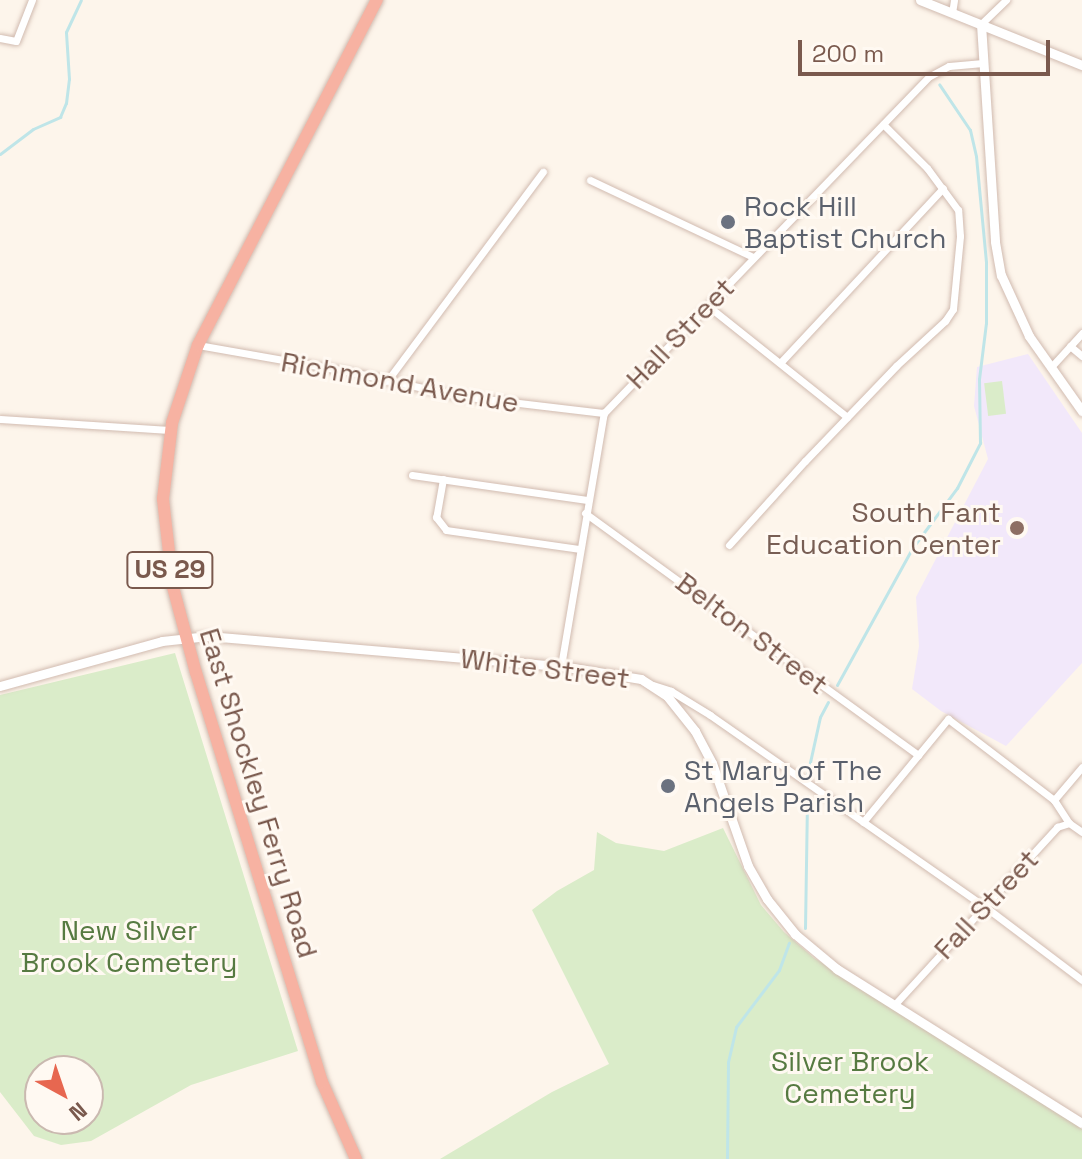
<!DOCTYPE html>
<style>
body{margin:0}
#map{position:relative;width:1082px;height:1159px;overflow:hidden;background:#fdf5eb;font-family:"Space Grotesk",sans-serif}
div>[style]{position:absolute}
.education>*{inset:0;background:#f2e8fa}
.green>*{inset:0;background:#daecc9;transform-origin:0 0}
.stream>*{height:3px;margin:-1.5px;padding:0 1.5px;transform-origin:1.5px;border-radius:1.5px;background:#bfe5e8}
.roads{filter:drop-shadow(0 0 2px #d1bbb0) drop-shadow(0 0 2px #d1bbb0)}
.street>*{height:7px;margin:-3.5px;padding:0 3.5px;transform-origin:3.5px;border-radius:3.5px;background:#fff}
.secondary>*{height:9px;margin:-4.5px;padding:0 4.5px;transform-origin:4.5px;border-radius:4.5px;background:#fff}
.highway>*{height:12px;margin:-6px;padding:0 6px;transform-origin:6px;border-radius:6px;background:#f7b2a2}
.dots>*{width:22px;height:22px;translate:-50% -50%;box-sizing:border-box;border:4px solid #fff9f2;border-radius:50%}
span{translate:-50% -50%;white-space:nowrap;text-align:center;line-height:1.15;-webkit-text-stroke:6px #fff9f2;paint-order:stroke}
.shield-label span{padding:2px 6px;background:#fff9f2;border:2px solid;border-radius:6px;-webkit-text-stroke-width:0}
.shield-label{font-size:26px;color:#7a594d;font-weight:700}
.worship-label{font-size:28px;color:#5b616d}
.left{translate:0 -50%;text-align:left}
.street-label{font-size:28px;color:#7a594d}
.education-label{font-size:28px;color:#785e54}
.right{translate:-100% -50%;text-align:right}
.park-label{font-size:28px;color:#567a41}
.north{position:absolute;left:24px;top:1055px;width:80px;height:80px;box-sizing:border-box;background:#fff9f2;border:2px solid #cab9b0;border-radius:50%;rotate:140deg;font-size:22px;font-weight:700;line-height:32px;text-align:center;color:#7a594d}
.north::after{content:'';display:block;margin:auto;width:28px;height:36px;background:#e76750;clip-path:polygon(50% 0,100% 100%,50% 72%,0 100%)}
.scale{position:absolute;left:798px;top:40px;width:252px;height:36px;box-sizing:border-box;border:4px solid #7a594d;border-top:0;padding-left:10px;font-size:24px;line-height:28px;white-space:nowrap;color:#7a594d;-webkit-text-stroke:6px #fff9f2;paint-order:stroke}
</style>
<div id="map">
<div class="education">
<div style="clip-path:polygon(1028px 354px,1082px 433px,1082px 663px,1006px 746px,941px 711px,912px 689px,919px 646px,916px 597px,988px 459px,974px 406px,977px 367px)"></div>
</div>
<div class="green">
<div style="left:1002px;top:381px;width:33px;height:18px;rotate:83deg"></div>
<div style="clip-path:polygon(evenodd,175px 653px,298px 1051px,191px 1085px,91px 1141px,61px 1145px,34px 1136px,0 1092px,0 695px,175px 653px,40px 1071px,88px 1071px,88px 1119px,40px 1119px,40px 1071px)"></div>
<div style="clip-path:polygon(723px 828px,761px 905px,784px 932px,814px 958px,1009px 1077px,1082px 1129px,1082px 1159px,440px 1159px,552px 1092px,609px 1064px,532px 910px,557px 891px,594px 870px,597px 832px,616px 843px,664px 851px)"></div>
</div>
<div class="stream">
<div style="left:0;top:154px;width:41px;rotate:-37.1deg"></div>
<div style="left:33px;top:129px;width:30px;rotate:-24deg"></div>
<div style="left:60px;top:117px;width:15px;rotate:-67deg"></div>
<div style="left:66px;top:103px;width:24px;rotate:-83deg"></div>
<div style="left:69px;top:79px;width:47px;rotate:-93.7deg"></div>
<div style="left:66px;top:32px;width:35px;rotate:-65deg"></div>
<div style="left:837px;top:685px;width:158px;rotate:-61.2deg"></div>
<div style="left:913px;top:547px;width:74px;rotate:-53.3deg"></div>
<div style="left:957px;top:488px;width:51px;rotate:-62.9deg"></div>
<div style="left:980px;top:443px;width:64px;rotate:-90.9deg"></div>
<div style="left:979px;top:379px;width:56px;rotate:-82.9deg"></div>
<div style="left:986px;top:323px;width:61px;rotate:-90deg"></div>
<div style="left:986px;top:262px;width:106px;rotate:-95.4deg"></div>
<div style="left:976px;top:156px;width:27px;rotate:-103deg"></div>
<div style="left:970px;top:130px;width:55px;rotate:-124deg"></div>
<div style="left:807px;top:776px;width:60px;rotate:-77.6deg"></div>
<div style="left:820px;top:717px;width:17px;rotate:-62deg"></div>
<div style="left:805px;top:928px;width:132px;rotate:-89.1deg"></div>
<div style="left:727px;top:1159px;width:97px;rotate:-89.4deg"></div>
<div style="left:728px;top:1062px;width:36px;rotate:-77deg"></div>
<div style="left:736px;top:1027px;width:71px;rotate:-53deg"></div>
<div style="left:779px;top:970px;width:29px;rotate:-70deg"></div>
</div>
<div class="roads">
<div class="street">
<div style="left:952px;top:13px;width:13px;rotate:-81deg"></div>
<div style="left:981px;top:24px;width:35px;rotate:-44deg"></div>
<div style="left:0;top:38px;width:16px;rotate:11deg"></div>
<div style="left:16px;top:41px;width:44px;rotate:-68.7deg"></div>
<div style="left:590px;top:180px;width:180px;rotate:25.3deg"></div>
<div style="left:708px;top:306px;width:178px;rotate:38.6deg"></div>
<div style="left:198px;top:345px;width:160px;rotate:10deg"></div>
<div style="left:356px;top:373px;width:106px;rotate:12.6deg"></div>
<div style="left:459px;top:396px;width:146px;rotate:6.7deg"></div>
<div style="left:1070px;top:346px;width:16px;rotate:40deg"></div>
<div style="left:780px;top:363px;width:239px;rotate:-47deg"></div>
<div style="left:1051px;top:367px;width:46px;rotate:-47.6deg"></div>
<div style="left:387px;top:381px;width:261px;rotate:-53.3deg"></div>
<div style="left:0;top:419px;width:170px;rotate:3.7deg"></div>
<div style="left:412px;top:475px;width:177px;rotate:8.1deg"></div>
<div style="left:443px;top:479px;width:39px;rotate:100deg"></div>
<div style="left:436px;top:517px;width:16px;rotate:52deg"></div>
<div style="left:446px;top:530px;width:134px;rotate:8.1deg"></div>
<div style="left:585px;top:513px;width:412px;rotate:36deg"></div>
<div style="left:729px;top:545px;width:113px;rotate:-47.9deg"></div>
<div style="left:805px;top:461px;width:132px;rotate:-46.2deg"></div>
<div style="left:896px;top:366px;width:67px;rotate:-42.6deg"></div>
<div style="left:945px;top:321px;width:14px;rotate:-56deg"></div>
<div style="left:953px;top:309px;width:73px;rotate:-84.5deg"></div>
<div style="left:960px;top:236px;width:26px;rotate:-94deg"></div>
<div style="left:958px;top:210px;width:52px;rotate:-126.4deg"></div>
<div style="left:927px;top:168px;width:62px;rotate:-135deg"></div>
<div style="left:561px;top:666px;width:257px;rotate:-80.4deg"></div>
<div style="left:604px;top:413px;width:469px;rotate:-46deg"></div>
<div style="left:930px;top:76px;width:21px;rotate:-28deg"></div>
<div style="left:949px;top:66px;width:34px;rotate:-5deg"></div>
<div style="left:653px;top:685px;width:19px;rotate:18deg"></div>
<div style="left:671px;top:691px;width:46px;rotate:31.6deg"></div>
<div style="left:710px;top:715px;width:334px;rotate:34.9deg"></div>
<div style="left:984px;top:906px;width:123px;rotate:37.1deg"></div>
<div style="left:1054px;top:800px;width:43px;rotate:-49.7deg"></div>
<div style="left:863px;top:822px;width:134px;rotate:-50.5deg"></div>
<div style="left:948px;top:719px;width:133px;rotate:37.4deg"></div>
<div style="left:1054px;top:800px;width:27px;rotate:57deg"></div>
<div style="left:896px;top:1003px;width:239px;rotate:-47.5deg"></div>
<div style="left:1057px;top:827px;width:13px;rotate:-18deg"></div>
<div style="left:1069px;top:823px;width:16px;rotate:35deg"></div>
</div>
<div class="secondary">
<div style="left:920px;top:0;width:175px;rotate:21.9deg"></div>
<div style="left:981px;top:24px;width:218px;rotate:86.3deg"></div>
<div style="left:995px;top:242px;width:34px;rotate:80deg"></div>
<div style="left:1001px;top:275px;width:67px;rotate:65.3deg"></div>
<div style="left:1029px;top:336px;width:92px;rotate:54.8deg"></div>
<div style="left:0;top:686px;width:168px;rotate:-15.5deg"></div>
<div style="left:162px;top:641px;width:46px;rotate:-6.2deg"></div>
<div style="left:208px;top:636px;width:354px;rotate:4.9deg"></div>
<div style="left:561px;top:666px;width:81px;rotate:9.2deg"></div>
<div style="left:641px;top:679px;width:31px;rotate:33deg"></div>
<div style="left:667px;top:696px;width:45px;rotate:51.3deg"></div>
<div style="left:695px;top:731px;width:36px;rotate:62deg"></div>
<div style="left:712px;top:763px;width:109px;rotate:70.7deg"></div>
<div style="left:748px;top:866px;width:38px;rotate:60deg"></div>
<div style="left:767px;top:899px;width:45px;rotate:51.3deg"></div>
<div style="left:795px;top:934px;width:55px;rotate:39.8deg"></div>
<div style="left:837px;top:969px;width:289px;rotate:32.2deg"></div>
</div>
<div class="highway">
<div style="left:356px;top:1159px;width:84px;rotate:-113.8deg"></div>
<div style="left:322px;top:1082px;width:428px;rotate:-107.1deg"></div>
<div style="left:196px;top:673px;width:89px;rotate:-105deg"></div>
<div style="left:173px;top:587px;width:89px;rotate:-96.5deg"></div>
<div style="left:163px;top:499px;width:77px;rotate:-83.2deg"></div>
<div style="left:172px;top:423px;width:82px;rotate:-71.6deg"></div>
<div style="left:198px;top:345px;width:389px;rotate:-62.6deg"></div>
</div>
</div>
<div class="dots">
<div style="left:728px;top:222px;background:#6b7280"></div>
<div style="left:1017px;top:528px;background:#8d6e63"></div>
<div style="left:668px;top:786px;background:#6b7280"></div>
</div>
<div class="shield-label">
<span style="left:170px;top:570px">US 29</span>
</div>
<div class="worship-label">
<span class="left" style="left:744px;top:222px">Rock Hill<br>Baptist Church</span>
<span class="left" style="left:684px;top:786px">St Mary of The<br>Angels Parish</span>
</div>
<div class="street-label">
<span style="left:680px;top:333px;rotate:-46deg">Hall Street</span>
<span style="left:400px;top:382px;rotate:10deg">Richmond Avenue</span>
<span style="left:752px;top:633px;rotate:37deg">Belton Street</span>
<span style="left:545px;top:668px;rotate:7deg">White Street</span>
<span style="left:259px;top:793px;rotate:73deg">East Shockley Ferry Road</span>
<span style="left:986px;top:904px;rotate:-47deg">Fall Street</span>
</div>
<div class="education-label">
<span class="right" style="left:1001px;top:528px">South Fant<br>Education Center</span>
</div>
<div class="park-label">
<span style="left:129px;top:946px">New Silver<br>Brook Cemetery</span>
<span style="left:850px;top:1077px">Silver Brook<br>Cemetery</span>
</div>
<div class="north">N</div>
<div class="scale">200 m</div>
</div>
